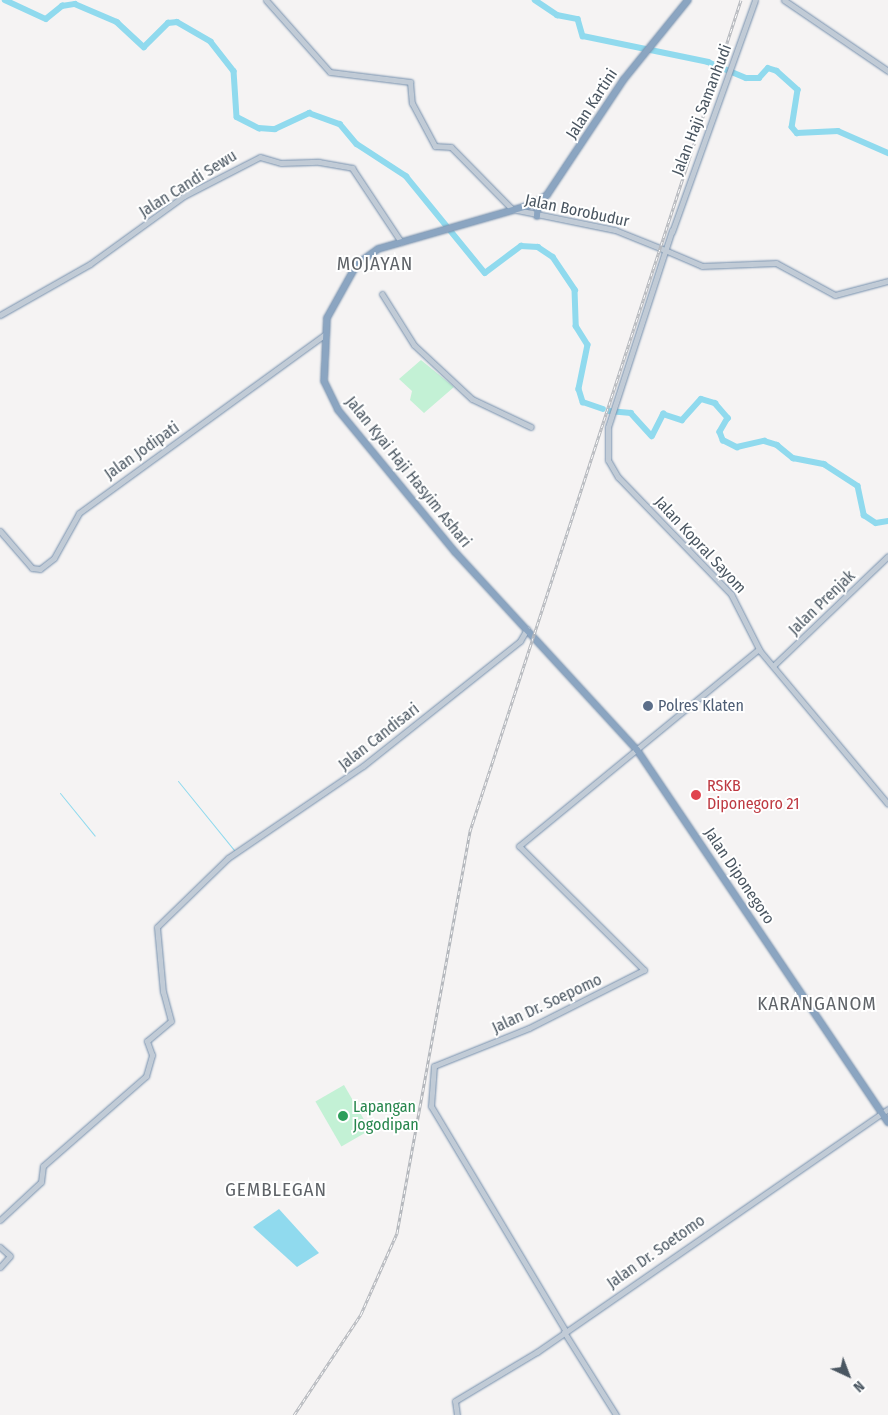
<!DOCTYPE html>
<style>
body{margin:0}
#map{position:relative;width:888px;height:1415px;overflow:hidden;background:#f5f3f3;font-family:"Fira Sans Condensed",sans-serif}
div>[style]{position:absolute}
.green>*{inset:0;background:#c3f1d5;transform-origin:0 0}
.water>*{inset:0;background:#90daee}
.stream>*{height:1px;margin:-0.5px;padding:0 0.5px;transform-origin:0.5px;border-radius:0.5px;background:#90daee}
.river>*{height:5.5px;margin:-2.75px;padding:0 2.75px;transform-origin:2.75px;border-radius:2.75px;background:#90daee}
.roads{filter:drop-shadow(0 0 1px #7690ad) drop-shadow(0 0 1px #7690ad)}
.secondary>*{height:5px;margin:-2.5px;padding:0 2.5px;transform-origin:2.5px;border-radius:2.5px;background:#c1cbd6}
.highway>*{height:6px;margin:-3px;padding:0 3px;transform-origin:3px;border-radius:3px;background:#8ba5c1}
.rail>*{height:3px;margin-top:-1.5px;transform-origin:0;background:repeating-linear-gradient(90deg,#fff 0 4px,#b5b8bd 0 8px);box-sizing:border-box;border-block:1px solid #b5b8bd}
.dots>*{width:14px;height:14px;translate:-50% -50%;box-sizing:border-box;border:2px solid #fff;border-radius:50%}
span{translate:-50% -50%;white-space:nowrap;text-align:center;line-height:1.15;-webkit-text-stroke:4px #fff;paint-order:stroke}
.street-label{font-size:16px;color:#4a5661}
.service-label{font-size:16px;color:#4e5e75}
.left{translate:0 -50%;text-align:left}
.health-label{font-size:16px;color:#be3a42}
.leisure-label{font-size:16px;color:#27864d}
.quarter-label{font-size:19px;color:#5f6368;letter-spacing:1px}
.north{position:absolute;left:823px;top:1350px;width:50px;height:50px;-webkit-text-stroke:4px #fff;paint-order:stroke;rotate:137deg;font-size:14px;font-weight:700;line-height:20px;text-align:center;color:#4a5661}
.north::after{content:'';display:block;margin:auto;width:18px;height:22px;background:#4a5661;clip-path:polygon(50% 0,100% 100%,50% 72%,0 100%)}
</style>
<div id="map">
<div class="green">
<div style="clip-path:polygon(421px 360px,454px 387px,424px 413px,410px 400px,412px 391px,399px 379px)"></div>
<div style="left:344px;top:1085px;width:52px;height:33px;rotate:60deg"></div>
</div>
<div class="water">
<div style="clip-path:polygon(279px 1209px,319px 1253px,297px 1267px,253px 1227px)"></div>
</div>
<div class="stream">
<div style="left:178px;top:781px;width:89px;rotate:50.9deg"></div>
<div style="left:60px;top:793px;width:55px;rotate:50.9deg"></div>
</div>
<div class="river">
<div style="left:5px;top:0;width:45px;rotate:24.9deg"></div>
<div style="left:46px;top:19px;width:21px;rotate:-39deg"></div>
<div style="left:62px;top:6px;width:13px;rotate:-9deg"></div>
<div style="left:75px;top:4px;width:46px;rotate:23.2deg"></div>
<div style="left:117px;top:22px;width:37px;rotate:43deg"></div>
<div style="left:144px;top:47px;width:34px;rotate:-45deg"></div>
<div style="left:168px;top:23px;width:9px;rotate:-6deg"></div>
<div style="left:177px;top:22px;width:39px;rotate:30deg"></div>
<div style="left:211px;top:42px;width:37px;rotate:52deg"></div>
<div style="left:234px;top:71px;width:46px;rotate:86.3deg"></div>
<div style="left:237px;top:117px;width:25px;rotate:27deg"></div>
<div style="left:259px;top:128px;width:16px;rotate:4deg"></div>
<div style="left:275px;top:129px;width:38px;rotate:-25deg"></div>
<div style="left:309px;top:113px;width:33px;rotate:20deg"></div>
<div style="left:340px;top:124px;width:26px;rotate:50deg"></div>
<div style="left:357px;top:144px;width:59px;rotate:33.1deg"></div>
<div style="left:406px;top:176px;width:125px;rotate:50.8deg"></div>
<div style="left:485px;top:273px;width:45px;rotate:-36.9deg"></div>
<div style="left:521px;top:246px;width:17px;rotate:3deg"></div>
<div style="left:538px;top:247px;width:18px;rotate:34deg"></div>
<div style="left:553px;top:257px;width:40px;rotate:56deg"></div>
<div style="left:575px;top:290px;width:36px;rotate:88deg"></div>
<div style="left:576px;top:326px;width:22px;rotate:58deg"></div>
<div style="left:588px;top:345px;width:45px;rotate:101.6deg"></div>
<div style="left:579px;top:389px;width:14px;rotate:73deg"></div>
<div style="left:583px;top:402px;width:21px;rotate:19deg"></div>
<div style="left:535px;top:0;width:27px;rotate:34deg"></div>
<div style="left:557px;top:15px;width:21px;rotate:11deg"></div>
<div style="left:578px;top:19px;width:18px;rotate:74deg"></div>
<div style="left:583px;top:36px;width:128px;rotate:11.7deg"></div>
<div style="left:708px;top:62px;width:41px;rotate:22.8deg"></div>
<div style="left:746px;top:78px;width:13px"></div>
<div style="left:759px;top:78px;width:13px;rotate:-48deg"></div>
<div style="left:768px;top:68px;width:9px;rotate:18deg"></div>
<div style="left:777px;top:71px;width:28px;rotate:42deg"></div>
<div style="left:798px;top:90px;width:37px;rotate:99deg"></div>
<div style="left:792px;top:127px;width:8px;rotate:50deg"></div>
<div style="left:797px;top:133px;width:41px;rotate:-2.8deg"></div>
<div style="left:838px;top:131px;width:55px;rotate:23.7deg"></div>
<div style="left:609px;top:411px;width:22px;rotate:5deg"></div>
<div style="left:631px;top:413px;width:31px;rotate:48deg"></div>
<div style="left:652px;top:436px;width:25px;rotate:-63deg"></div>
<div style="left:663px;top:414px;width:20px;rotate:18deg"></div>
<div style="left:682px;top:420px;width:28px;rotate:-48deg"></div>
<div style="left:701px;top:399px;width:15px;rotate:16deg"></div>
<div style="left:715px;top:403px;width:20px;rotate:49deg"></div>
<div style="left:728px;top:418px;width:16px;rotate:120deg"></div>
<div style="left:720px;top:432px;width:9px;rotate:69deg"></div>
<div style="left:723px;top:440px;width:16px;rotate:27deg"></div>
<div style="left:737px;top:447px;width:28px;rotate:-13deg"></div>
<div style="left:764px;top:441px;width:14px;rotate:17deg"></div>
<div style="left:777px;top:445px;width:21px;rotate:39deg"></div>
<div style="left:793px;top:458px;width:32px;rotate:11deg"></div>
<div style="left:824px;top:464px;width:40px;rotate:32.9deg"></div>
<div style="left:858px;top:486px;width:30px;rotate:78deg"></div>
<div style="left:864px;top:515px;width:14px;rotate:34deg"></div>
<div style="left:876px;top:523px;width:12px;rotate:-9deg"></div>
</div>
<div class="roads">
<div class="secondary">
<div style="left:266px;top:0;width:96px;rotate:48.4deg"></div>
<div style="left:330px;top:72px;width:81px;rotate:7.1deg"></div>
<div style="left:410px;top:82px;width:21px;rotate:85deg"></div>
<div style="left:412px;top:103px;width:49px;rotate:61.9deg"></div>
<div style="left:435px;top:146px;width:16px;rotate:4deg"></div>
<div style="left:451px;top:147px;width:87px;rotate:45.5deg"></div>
<div style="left:512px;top:209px;width:105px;rotate:11.5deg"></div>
<div style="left:615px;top:230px;width:54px;rotate:21.8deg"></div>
<div style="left:784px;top:0;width:126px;rotate:34.3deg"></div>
<div style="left:672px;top:230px;width:207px;rotate:108deg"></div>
<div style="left:608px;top:427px;width:33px;rotate:90deg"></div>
<div style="left:608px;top:460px;width:20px;rotate:60deg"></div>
<div style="left:618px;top:477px;width:163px;rotate:46deg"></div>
<div style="left:731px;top:594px;width:64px;rotate:63deg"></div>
<div style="left:760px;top:651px;width:199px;rotate:50.1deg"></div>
<div style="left:672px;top:232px;width:246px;rotate:-70.3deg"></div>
<div style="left:667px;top:251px;width:38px;rotate:23deg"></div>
<div style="left:702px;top:266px;width:74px;rotate:-2.3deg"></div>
<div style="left:776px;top:263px;width:67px;rotate:28.5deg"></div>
<div style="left:835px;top:295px;width:55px;rotate:-14.8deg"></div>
<div style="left:382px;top:294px;width:60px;rotate:57.9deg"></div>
<div style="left:414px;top:345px;width:79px;rotate:43deg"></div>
<div style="left:472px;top:399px;width:65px;rotate:25.4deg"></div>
<div style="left:0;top:315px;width:103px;rotate:-29.5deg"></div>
<div style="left:90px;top:264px;width:116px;rotate:-35.9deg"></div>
<div style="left:184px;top:196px;width:85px;rotate:-27.2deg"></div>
<div style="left:260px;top:157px;width:22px;rotate:16deg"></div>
<div style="left:281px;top:163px;width:38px;rotate:-2deg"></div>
<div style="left:319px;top:162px;width:34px;rotate:10deg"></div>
<div style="left:352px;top:168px;width:89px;rotate:56.5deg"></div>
<div style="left:0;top:531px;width:49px;rotate:49.1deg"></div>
<div style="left:32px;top:568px;width:8px;rotate:7deg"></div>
<div style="left:40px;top:569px;width:18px;rotate:-38deg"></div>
<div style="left:54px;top:558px;width:51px;rotate:-60.9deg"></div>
<div style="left:79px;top:513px;width:303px;rotate:-36deg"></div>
<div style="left:773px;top:666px;width:159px;rotate:-43.7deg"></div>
<div style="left:0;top:1220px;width:56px;rotate:-42.8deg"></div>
<div style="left:41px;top:1182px;width:16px;rotate:-83deg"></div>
<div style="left:43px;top:1166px;width:137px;rotate:-41.1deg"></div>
<div style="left:146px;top:1076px;width:22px;rotate:-74deg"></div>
<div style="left:152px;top:1055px;width:15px;rotate:-110deg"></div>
<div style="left:147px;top:1041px;width:31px;rotate:-40deg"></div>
<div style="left:171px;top:1021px;width:30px;rotate:-105deg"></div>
<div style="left:163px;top:992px;width:65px;rotate:-95.3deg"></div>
<div style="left:157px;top:927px;width:99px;rotate:-44.2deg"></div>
<div style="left:228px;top:858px;width:163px;rotate:-34.3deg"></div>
<div style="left:363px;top:766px;width:201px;rotate:-38.5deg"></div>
<div style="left:520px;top:641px;width:14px;rotate:-60deg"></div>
<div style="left:0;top:1247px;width:13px;rotate:42deg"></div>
<div style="left:10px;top:1256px;width:15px;rotate:132deg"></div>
<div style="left:565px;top:1330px;width:261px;rotate:-120.9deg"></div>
<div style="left:431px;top:1106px;width:40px;rotate:-85.7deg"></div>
<div style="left:434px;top:1066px;width:102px;rotate:-21.8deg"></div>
<div style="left:529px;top:1028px;width:129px;rotate:-26.8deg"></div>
<div style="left:644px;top:970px;width:176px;rotate:-135.2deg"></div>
<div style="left:519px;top:846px;width:310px;rotate:-39.4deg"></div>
<div style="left:564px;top:1332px;width:98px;rotate:57.9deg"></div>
<div style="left:457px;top:1415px;width:14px;rotate:-98deg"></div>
<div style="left:455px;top:1401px;width:96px;rotate:-30.9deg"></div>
<div style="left:537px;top:1352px;width:427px;rotate:-34.7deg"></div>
</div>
<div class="highway">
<div style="left:688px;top:0;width:102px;rotate:129deg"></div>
<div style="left:624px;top:79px;width:139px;rotate:123.6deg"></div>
<div style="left:547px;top:195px;width:16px;rotate:145deg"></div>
<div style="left:534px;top:204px;width:162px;rotate:163.9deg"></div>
<div style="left:378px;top:249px;width:26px;rotate:144deg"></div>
<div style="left:357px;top:264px;width:62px;rotate:119.1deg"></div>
<div style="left:327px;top:318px;width:63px;rotate:92.7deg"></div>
<div style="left:324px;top:381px;width:32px;rotate:64deg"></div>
<div style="left:338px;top:410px;width:184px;rotate:50.5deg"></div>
<div style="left:455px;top:552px;width:269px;rotate:47.4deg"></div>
<div style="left:637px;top:750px;width:449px;rotate:56deg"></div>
<div style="left:537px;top:216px;width:13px;rotate:-86deg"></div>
</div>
</div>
<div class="rail">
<div style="left:294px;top:1415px;width:121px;rotate:-56.4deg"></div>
<div style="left:361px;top:1314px;width:89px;rotate:-66deg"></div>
<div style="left:397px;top:1233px;width:409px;rotate:-79.7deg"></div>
<div style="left:470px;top:831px;width:874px;rotate:-71.94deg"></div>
</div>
<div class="dots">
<div style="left:648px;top:706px;background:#5c6f8a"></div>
<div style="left:696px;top:795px;background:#e0444e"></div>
<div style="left:343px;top:1116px;background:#2e9e5b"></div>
</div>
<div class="street-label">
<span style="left:592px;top:104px;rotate:-57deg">Jalan Kartini</span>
<span style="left:702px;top:110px;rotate:-69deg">Jalan Haji Samanhudi</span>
<span style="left:188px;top:184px;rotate:-32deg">Jalan Candi Sewu</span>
<span style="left:577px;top:211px;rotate:12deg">Jalan Borobudur</span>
<span style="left:142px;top:451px;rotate:-35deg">Jalan Jodipati</span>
<span style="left:408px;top:472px;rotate:51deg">Jalan Kyai Haji Hasyim Ashari</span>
<span style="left:700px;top:545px;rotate:47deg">Jalan Kopral Sayom</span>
<span style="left:822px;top:603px;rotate:-44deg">Jalan Prenjak</span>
<span style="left:379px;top:737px;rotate:-38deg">Jalan Candisari</span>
<span style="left:739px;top:876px;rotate:56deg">Jalan Diponegoro</span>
<span style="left:547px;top:1004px;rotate:-25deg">Jalan Dr. Soepomo</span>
<span style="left:656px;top:1252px;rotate:-35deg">Jalan Dr. Soetomo</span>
</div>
<div class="service-label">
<span class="left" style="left:658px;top:706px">Polres Klaten</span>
</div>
<div class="health-label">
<span class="left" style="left:707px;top:795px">RSKB<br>Diponegoro 21</span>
</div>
<div class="leisure-label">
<span class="left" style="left:353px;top:1116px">Lapangan<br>Jogodipan</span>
</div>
<div class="quarter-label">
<span style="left:375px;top:264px">MOJAYAN</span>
<span style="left:817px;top:1004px">KARANGANOM</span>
<span style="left:276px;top:1190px">GEMBLEGAN</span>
</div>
<div class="north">N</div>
</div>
